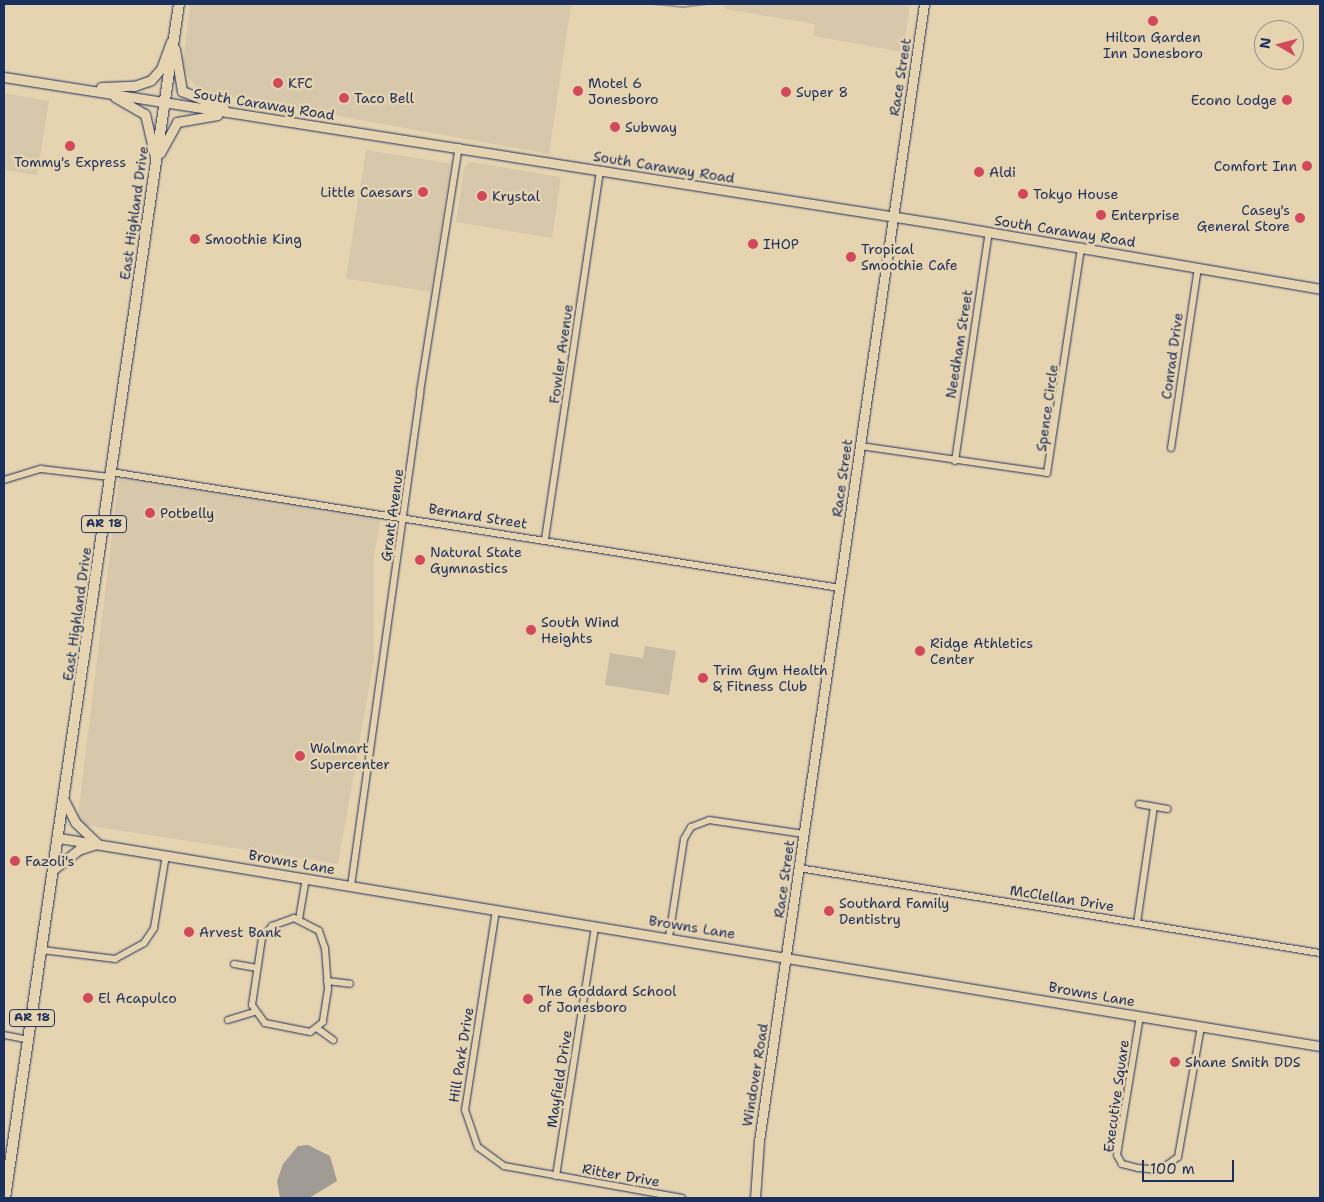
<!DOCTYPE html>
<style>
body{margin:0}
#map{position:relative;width:1324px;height:1202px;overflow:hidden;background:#e6d4b1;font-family:"Shantell Sans",sans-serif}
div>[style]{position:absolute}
.built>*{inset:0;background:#d7c8ab;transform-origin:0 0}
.green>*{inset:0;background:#c9bca5}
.water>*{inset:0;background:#a09b95}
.stream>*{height:2px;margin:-1px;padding:0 1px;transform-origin:1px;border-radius:1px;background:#a09b95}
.roads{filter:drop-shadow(0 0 1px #1b2f5e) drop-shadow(0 0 1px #1b2f5e)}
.street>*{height:6px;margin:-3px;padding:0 3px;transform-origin:3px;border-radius:3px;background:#e6d4b1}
.secondary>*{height:9px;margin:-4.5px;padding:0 4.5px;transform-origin:4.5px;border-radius:4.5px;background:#e6d4b1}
.primary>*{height:10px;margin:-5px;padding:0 5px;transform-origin:5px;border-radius:5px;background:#e6d4b1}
.dots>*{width:14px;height:14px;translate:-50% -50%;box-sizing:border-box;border:2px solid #e6d4b1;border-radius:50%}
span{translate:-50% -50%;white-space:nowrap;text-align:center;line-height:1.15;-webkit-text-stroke:5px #e6d4b1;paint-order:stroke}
.shield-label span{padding:1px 4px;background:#e6d4b1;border:1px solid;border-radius:4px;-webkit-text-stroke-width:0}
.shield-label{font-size:12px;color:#1b2f5e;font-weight:700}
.poi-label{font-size:14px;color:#1b2f5e}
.left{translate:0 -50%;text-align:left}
.right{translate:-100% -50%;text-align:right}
.street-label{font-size:14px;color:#1b2f5e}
.frame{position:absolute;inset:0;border:5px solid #1b2f5e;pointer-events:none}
.north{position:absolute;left:1254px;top:20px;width:50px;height:50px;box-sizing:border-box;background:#e6d4b1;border:1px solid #959290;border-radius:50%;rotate:278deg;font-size:14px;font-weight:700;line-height:20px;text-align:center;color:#1b2f5e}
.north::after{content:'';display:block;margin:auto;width:18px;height:22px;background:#d1495b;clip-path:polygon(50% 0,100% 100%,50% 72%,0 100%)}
.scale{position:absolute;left:1142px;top:1160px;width:92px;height:22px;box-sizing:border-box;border:2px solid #1b2f5e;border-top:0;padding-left:6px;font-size:15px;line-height:18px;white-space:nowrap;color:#1b2f5e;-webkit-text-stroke:4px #e6d4b1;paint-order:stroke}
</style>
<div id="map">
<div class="built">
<div style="clip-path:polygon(190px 4px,571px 4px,549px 154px,200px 91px,188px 78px,183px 63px)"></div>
<div style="clip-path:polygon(726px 4px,910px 4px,903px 52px,813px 36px,815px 24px,725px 9px)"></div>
<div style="clip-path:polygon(4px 93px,49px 101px,37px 175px,4px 170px)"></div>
<div style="left:366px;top:150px;width:86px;height:130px;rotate:9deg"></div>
<div style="clip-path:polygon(470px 162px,561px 177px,552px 238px,456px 222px,464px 168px)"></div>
<div style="clip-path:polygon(119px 477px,381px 518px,374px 556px,374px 659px,338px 864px,77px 824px)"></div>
</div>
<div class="green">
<div style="clip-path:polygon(645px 646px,676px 651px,669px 695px,605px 685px,610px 653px,643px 658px)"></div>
</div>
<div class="water">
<div style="clip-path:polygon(308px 1145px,330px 1156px,337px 1181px,309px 1198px,280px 1198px,277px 1181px,283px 1164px,298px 1146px)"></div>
</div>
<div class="stream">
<div style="left:653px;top:4px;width:31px;rotate:6deg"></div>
<div style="left:684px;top:7px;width:24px;rotate:-7deg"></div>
</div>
<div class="roads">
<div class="street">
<div style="left:860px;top:446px;width:189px;rotate:8.2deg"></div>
<div style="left:1047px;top:473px;width:229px;rotate:-81.4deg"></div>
<div style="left:1171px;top:448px;width:183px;rotate:-81.5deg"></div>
<div style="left:955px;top:461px;width:232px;rotate:-81.6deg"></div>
<div style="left:111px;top:472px;width:738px;rotate:9.04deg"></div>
<div style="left:4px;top:480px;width:39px;rotate:-17deg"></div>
<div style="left:41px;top:469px;width:69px;rotate:6.6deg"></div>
<div style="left:545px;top:539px;width:372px;rotate:-81.5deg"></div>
<div style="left:1139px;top:804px;width:29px;rotate:10deg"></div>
<div style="left:799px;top:868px;width:528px;rotate:9.27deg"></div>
<div style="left:351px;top:886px;width:499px;rotate:-82deg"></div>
<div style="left:420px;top:392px;width:248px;rotate:-81deg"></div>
<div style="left:496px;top:910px;width:202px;rotate:98.8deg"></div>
<div style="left:465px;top:1110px;width:39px;rotate:71deg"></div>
<div style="left:478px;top:1147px;width:32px;rotate:36deg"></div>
<div style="left:504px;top:1166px;width:181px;rotate:10.2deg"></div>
<div style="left:294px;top:918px;width:28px;rotate:27deg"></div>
<div style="left:319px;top:931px;width:18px;rotate:71deg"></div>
<div style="left:325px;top:948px;width:41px;rotate:85.8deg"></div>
<div style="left:328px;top:989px;width:33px;rotate:99deg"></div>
<div style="left:323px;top:1022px;width:16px;rotate:142deg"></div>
<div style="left:310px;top:1032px;width:46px;rotate:-168.7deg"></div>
<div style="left:265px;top:1023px;width:22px;rotate:-126deg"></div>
<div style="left:252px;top:1005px;width:68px;rotate:-81.5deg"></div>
<div style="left:262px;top:938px;width:16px;rotate:-50deg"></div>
<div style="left:272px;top:926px;width:23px;rotate:-20deg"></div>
<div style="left:299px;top:919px;width:42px;rotate:-80.3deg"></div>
<div style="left:1137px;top:923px;width:117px;rotate:-81.7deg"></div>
<div style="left:669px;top:937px;width:99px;rotate:-81.3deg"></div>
<div style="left:684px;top:839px;width:14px;rotate:-60deg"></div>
<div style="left:691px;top:827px;width:19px;rotate:-21deg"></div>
<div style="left:709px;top:820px;width:96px;rotate:8.4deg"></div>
<div style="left:42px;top:950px;width:74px;rotate:7deg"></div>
<div style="left:115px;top:959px;width:33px;rotate:-29deg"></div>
<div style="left:144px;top:943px;width:18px;rotate:-56deg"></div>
<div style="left:154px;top:928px;width:74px;rotate:-80.7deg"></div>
<div style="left:234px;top:964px;width:22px;rotate:10deg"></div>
<div style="left:327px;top:981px;width:23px;rotate:7deg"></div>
<div style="left:1140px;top:1016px;width:141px;rotate:99.4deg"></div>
<div style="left:1117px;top:1155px;width:10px;rotate:61deg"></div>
<div style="left:1122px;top:1164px;width:16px;rotate:14deg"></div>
<div style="left:1138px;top:1168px;width:22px;rotate:5deg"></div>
<div style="left:1160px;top:1170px;width:22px;rotate:-36deg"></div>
<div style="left:1178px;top:1157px;width:133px;rotate:-80deg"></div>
<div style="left:228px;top:1020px;width:27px;rotate:-17deg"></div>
<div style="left:318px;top:1029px;width:19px;rotate:36deg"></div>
<div style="left:4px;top:1035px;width:25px;rotate:11deg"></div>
<div style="left:556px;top:1176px;width:253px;rotate:-81.1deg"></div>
</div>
<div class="secondary">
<div style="left:175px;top:49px;width:43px;rotate:80.5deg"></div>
<div style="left:182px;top:91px;width:45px;rotate:22deg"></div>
<div style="left:4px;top:77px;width:948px;rotate:8.92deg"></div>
<div style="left:941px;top:224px;width:385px;rotate:9.7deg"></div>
<div style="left:101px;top:87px;width:33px;rotate:-2deg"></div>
<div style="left:134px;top:86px;width:18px;rotate:-19deg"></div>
<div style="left:151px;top:80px;width:15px;rotate:-48deg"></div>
<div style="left:161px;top:69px;width:29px;rotate:-70deg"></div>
<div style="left:115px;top:97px;width:34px;rotate:30deg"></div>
<div style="left:145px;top:114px;width:44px;rotate:76.9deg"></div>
<div style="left:160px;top:153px;width:35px;rotate:-61deg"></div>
<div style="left:177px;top:122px;width:41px;rotate:-9.9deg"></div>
<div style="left:64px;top:800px;width:25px;rotate:63deg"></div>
<div style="left:75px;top:822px;width:32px;rotate:44deg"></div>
<div style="left:59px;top:838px;width:1278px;rotate:9.37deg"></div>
<div style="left:54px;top:869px;width:31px;rotate:-38deg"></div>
<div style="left:78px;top:850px;width:20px;rotate:-18deg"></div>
<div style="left:755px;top:1198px;width:57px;rotate:-86deg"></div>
<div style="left:759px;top:1141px;width:1149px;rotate:-81.74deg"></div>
</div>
<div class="primary">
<div style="left:5px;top:1198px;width:1207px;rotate:-81.71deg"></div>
</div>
</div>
<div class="dots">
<div style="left:1153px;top:21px;background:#d1495b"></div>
<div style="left:278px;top:83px;background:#d1495b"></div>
<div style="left:578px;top:91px;background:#d1495b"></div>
<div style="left:786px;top:92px;background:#d1495b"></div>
<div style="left:344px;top:98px;background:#d1495b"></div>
<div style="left:1287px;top:100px;background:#d1495b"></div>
<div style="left:615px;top:127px;background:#d1495b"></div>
<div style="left:70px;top:146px;background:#d1495b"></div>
<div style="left:1307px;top:166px;background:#d1495b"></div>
<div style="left:979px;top:172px;background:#d1495b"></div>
<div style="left:423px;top:192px;background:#d1495b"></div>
<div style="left:1023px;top:194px;background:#d1495b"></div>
<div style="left:482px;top:196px;background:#d1495b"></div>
<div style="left:1101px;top:215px;background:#d1495b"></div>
<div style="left:1300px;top:218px;background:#d1495b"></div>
<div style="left:195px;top:239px;background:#d1495b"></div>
<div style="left:753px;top:244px;background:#d1495b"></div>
<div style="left:851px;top:257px;background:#d1495b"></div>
<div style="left:150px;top:513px;background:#d1495b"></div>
<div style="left:420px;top:560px;background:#d1495b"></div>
<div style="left:531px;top:630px;background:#d1495b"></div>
<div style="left:920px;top:651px;background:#d1495b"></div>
<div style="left:703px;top:678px;background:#d1495b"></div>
<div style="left:300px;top:756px;background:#d1495b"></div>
<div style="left:15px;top:861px;background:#d1495b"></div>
<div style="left:829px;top:911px;background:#d1495b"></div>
<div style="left:189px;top:932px;background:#d1495b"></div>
<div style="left:88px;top:998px;background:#d1495b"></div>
<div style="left:528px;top:999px;background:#d1495b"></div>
<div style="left:1175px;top:1062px;background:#d1495b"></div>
</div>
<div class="shield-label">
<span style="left:104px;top:524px">AR 18</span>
<span style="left:32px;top:1018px">AR 18</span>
</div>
<div class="poi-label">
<span style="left:1153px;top:45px">Hilton Garden<br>Inn Jonesboro</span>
<span class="left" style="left:288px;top:83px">KFC</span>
<span class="left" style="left:588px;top:91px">Motel 6<br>Jonesboro</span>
<span class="left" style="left:796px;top:92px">Super 8</span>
<span class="left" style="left:354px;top:98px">Taco Bell</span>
<span class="right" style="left:1277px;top:100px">Econo Lodge</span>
<span class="left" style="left:625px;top:127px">Subway</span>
<span style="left:70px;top:162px">Tommy's Express</span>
<span class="right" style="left:1297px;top:166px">Comfort Inn</span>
<span class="left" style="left:989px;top:172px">Aldi</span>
<span class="right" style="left:413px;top:192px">Little Caesars</span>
<span class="left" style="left:1033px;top:194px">Tokyo House</span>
<span class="left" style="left:492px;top:196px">Krystal</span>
<span class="right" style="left:1290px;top:218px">Casey's<br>General Store</span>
<span class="left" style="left:1111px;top:215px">Enterprise</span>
<span class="left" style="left:205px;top:239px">Smoothie King</span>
<span class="left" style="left:763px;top:244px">IHOP</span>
<span class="left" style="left:861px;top:257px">Tropical<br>Smoothie Cafe</span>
<span class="left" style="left:160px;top:513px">Potbelly</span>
<span class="left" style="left:430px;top:560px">Natural State<br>Gymnastics</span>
<span class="left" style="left:541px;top:630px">South Wind<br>Heights</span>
<span class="left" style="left:930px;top:651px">Ridge Athletics<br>Center</span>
<span class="left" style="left:713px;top:678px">Trim Gym Health<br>&amp; Fitness Club</span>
<span class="left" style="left:310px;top:756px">Walmart<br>Supercenter</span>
<span class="left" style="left:25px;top:861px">Fazoli's</span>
<span class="left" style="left:839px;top:911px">Southard Family<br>Dentistry</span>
<span class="left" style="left:199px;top:932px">Arvest Bank</span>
<span class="left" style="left:538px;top:999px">The Goddard School<br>of Jonesboro</span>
<span class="left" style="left:98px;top:998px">El Acapulco</span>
<span class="left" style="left:1185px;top:1062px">Shane Smith DDS</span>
</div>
<div class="street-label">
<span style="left:900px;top:77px;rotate:-81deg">Race Street</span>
<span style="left:264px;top:104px;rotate:9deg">South Caraway Road</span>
<span style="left:664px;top:167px;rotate:9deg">South Caraway Road</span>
<span style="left:134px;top:213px;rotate:-82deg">East Highland Drive</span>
<span style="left:1065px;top:231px;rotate:9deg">South Caraway Road</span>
<span style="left:959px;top:344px;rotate:-81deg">Needham Street</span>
<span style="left:561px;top:354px;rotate:-82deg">Fowler Avenue</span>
<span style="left:1172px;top:356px;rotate:-82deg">Conrad Drive</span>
<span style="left:1047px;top:408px;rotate:-82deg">Spence Circle</span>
<span style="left:842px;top:478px;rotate:-82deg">Race Street</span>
<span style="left:392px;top:515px;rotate:-82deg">Grant Avenue</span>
<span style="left:478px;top:516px;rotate:9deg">Bernard Street</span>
<span style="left:77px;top:614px;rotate:-82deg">East Highland Drive</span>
<span style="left:292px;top:862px;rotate:10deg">Browns Lane</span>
<span style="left:784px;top:879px;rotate:-82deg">Race Street</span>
<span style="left:1062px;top:898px;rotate:9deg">McClellan Drive</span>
<span style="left:692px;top:927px;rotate:9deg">Browns Lane</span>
<span style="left:1092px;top:994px;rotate:10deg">Browns Lane</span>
<span style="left:461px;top:1055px;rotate:-81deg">Hill Park Drive</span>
<span style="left:755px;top:1075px;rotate:-81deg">Windover Road</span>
<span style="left:559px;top:1079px;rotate:-81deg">Mayfield Drive</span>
<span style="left:1116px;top:1096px;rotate:-82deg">Executive Square</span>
<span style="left:621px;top:1175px;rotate:10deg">Ritter Drive</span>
</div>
<div class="frame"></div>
<div class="north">N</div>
<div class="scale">100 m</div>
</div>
